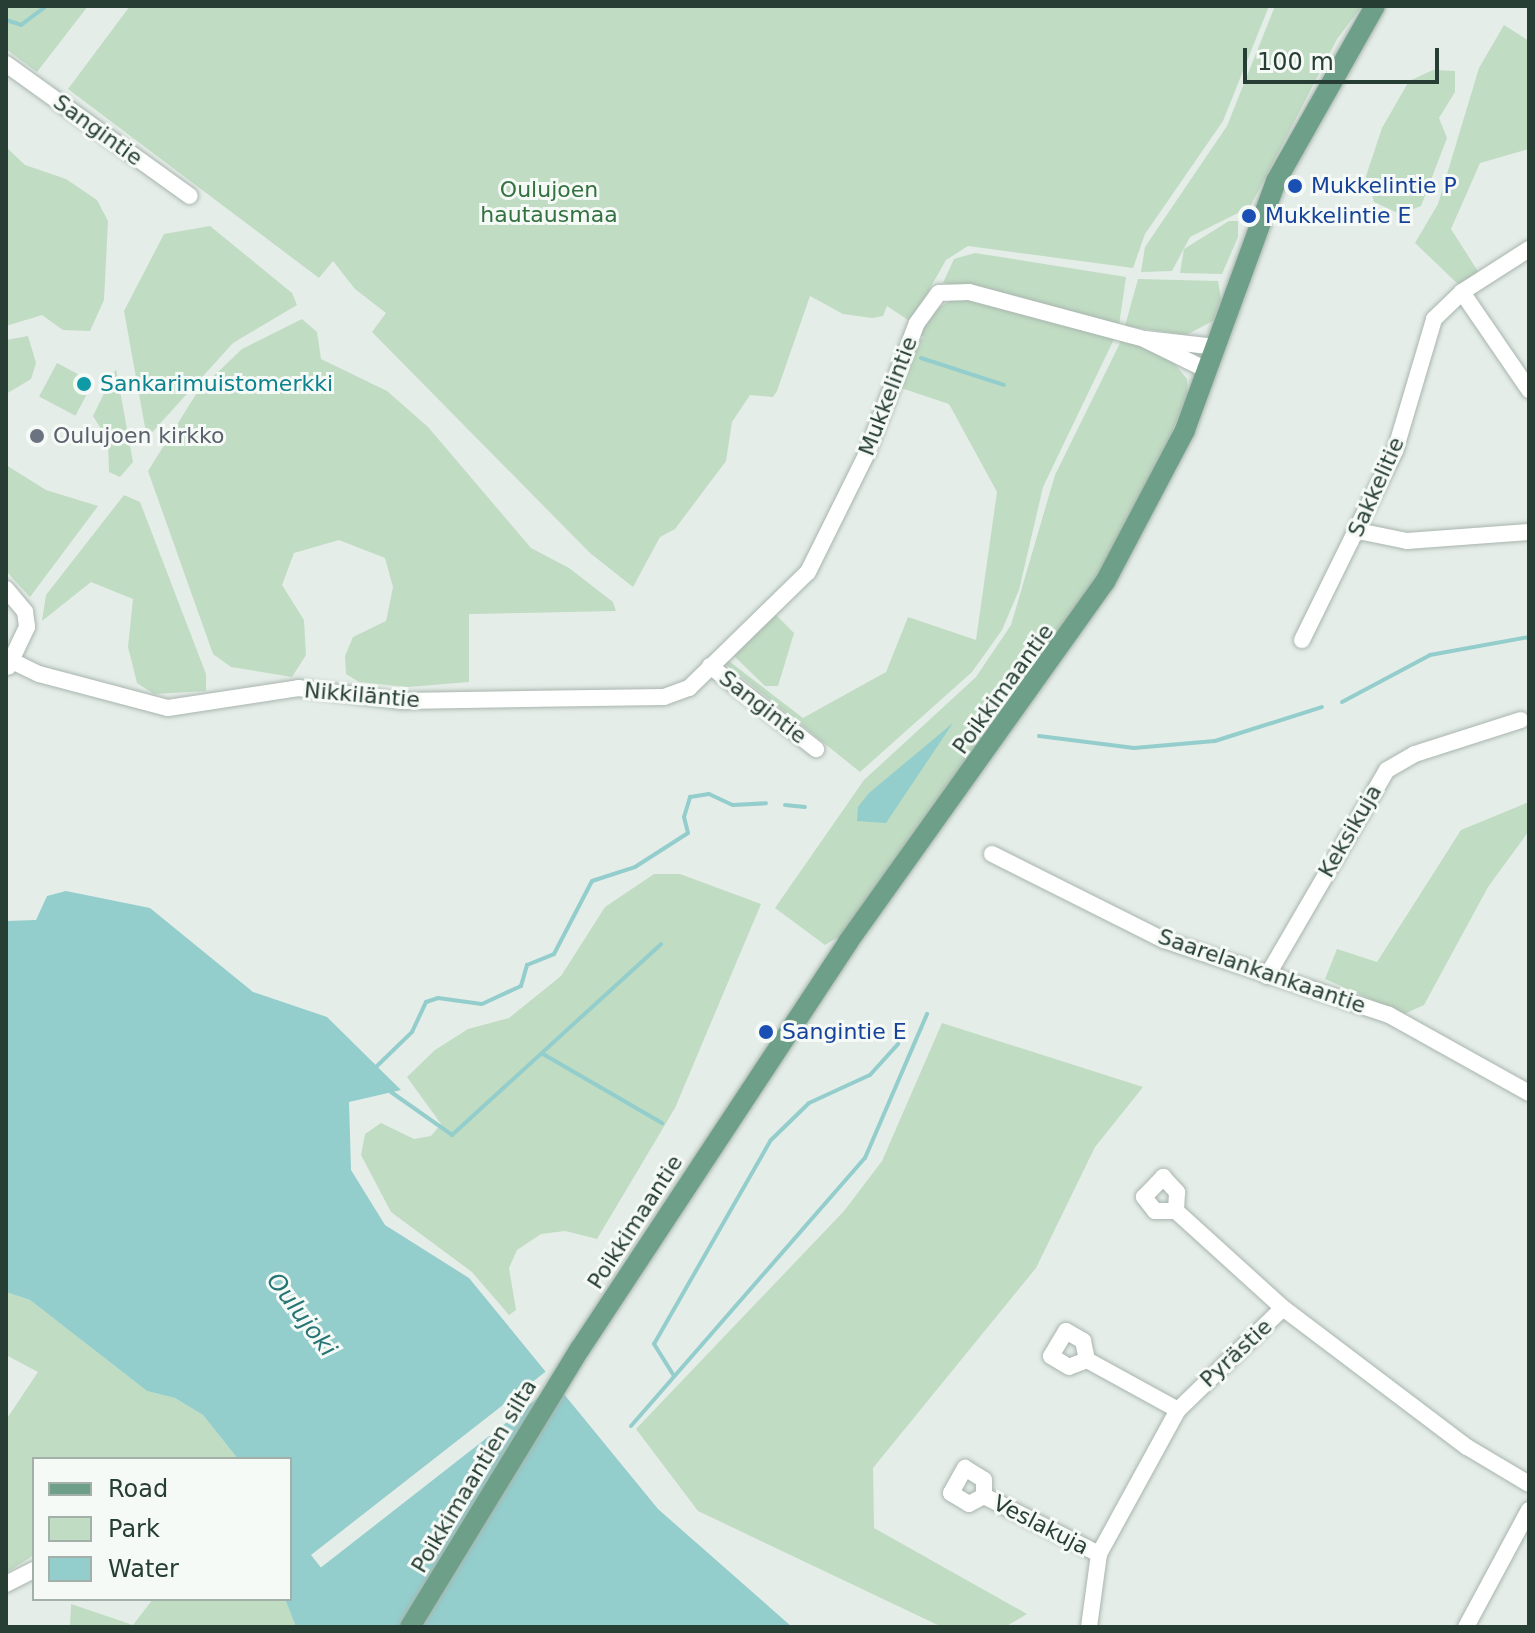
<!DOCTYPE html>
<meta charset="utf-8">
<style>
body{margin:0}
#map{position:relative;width:1535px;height:1633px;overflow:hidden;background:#e5ede8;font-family:"DejaVu Sans",sans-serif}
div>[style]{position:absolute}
.green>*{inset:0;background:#c0dcc3;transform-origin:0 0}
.water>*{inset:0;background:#93cdcc}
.pier>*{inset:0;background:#e5ede8;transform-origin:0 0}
.stream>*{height:4px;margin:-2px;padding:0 2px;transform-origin:2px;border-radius:2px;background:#93cdcc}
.roads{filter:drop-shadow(0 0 2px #a8b5ae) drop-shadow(0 0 2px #a8b5ae)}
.minor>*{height:16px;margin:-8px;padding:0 8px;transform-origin:8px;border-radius:8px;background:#fff}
.major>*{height:20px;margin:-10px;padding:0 10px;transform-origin:10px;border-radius:10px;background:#6e9f89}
.dots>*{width:22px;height:22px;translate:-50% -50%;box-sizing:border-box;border:4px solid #f6faf7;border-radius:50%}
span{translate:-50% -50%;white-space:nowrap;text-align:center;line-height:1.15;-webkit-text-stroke:6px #f6faf7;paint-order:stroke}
.street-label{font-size:22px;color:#263e33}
.transit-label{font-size:22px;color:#164399}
.left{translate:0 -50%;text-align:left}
.park-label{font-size:22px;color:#337140}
.culture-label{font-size:22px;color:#0d838f}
.worship-label{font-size:22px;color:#5b616d}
.water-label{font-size:24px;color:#247574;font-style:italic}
.frame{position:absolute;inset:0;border:8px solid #263e33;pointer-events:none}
.legend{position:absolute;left:32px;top:1457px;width:260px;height:144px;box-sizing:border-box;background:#f6faf7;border:2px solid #a3afa9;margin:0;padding:10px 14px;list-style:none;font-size:24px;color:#263e33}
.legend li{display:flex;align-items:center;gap:16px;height:40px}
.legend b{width:40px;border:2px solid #a3afa9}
.scale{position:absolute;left:1243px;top:48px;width:196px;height:36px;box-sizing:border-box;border:4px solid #263e33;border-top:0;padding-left:10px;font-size:24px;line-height:28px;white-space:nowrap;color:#263e33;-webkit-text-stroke:6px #f6faf7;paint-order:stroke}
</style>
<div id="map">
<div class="green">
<div style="clip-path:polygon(6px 6px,88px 6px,37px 72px,6px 49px)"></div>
<div style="clip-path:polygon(130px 6px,1269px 6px,1223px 121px,1145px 234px,1133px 268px,968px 246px,946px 260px,911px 322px,887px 306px,883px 316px,872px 318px,843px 314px,810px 296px,777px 391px,773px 397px,750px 395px,732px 422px,726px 461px,675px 529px,660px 537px,633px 587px,590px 553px,372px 332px,386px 313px,355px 289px,333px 261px,319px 278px,68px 89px)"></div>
<div style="clip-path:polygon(1275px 6px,1362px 6px,1337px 39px,1250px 207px,1190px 237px,1172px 271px,1141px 272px,1145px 247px,1227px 126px)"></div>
<div style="clip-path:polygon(1504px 25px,1529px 41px,1529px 149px,1480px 163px,1451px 229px,1481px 276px,1460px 286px,1415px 243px,1438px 204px,1479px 68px)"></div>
<div style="clip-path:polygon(1433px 70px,1455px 71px,1455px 92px,1439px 118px,1447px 138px,1421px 206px,1400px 214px,1374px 202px,1366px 176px,1382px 128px,1409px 81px)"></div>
<div style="clip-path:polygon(6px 147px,25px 165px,66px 179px,97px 200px,108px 221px,104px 300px,90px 331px,63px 330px,42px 315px,6px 326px)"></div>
<div style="clip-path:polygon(1229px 221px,1238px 221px,1238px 237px,1222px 274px,1180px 273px,1184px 249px)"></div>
<div style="clip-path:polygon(210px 226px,292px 293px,297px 305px,233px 343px,147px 438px,124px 311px,164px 234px)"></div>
<div style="clip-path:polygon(975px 253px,1126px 277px,1119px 325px,943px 283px,954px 259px)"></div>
<div style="clip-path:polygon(1138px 279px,1218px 281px,1221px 299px,1213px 321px,1186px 335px,1125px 326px)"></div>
<div style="clip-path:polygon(956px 297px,1115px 337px,1043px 487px,1019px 590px,1002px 630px,972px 672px,860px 772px,723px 662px,725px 658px,803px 718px,886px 672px,908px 617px,976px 640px,997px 492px,949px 404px,898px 387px,913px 346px,924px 337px,919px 335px,928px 314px)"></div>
<div style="clip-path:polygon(302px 319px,317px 332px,321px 359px,387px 391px,428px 427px,531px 548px,569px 568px,613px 602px,616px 611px,469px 614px,469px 682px,408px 687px,359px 682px,346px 674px,345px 656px,353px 637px,386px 621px,393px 587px,385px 558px,339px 540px,294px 553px,282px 585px,304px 620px,306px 655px,292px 677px,231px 667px,213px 654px,148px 471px,198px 391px,242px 349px)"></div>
<div style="clip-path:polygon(28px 336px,36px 363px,31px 379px,6px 394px,6px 340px)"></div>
<div style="clip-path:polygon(1122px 339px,1169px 357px,1187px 379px,1188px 393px,1167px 444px,1098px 577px,840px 936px,825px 945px,775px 908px,864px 780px,976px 677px,1011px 625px,1055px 475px)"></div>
<div style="left:57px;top:363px;width:41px;height:38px;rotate:28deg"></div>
<div style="clip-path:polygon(116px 369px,133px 462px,120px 477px,109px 472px,108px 440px,93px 416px)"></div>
<div style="clip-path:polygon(6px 465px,46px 490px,98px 506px,30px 597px,6px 571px)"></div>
<div style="clip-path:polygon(124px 495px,140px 502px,206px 674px,206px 691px,154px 694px,137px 683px,128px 647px,133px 599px,91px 582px,42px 621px,46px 595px)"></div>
<div style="clip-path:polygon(775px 614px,794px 633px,778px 686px,765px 686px,734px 656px)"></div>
<div style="clip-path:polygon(1529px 802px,1529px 831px,1488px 887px,1424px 1005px,1404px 1014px,1325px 979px,1337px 949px,1377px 962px,1461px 830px)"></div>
<div style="clip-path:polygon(654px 874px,680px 874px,761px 904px,675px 1108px,597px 1239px,565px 1231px,541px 1234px,517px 1250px,509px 1268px,516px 1310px,509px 1315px,472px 1272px,391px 1212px,361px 1155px,365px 1134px,381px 1123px,414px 1139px,431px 1136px,441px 1124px,407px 1077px,435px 1050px,468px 1029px,509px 1018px,561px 976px,605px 907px)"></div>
<div style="clip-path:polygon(942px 1023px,1143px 1087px,1095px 1147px,1036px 1268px,873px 1468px,874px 1528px,1027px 1614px,1005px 1627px,942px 1627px,698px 1511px,636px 1429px,844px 1211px,882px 1161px)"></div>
<div style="clip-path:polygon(6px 1292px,30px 1300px,147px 1391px,175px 1398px,203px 1415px,238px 1459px,34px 1459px,34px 1555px,6px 1573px,6px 1420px,38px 1372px,6px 1355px)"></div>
<div style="clip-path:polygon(153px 1599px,285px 1599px,296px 1627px,70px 1627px,71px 1604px,133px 1625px)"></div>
</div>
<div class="water">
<div style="clip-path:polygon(953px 723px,886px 823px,857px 821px,858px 807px,869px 793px)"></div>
<div style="clip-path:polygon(66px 891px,150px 908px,253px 992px,327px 1017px,401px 1090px,349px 1102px,351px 1170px,385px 1225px,469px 1278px,658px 1509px,792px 1627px,296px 1627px,285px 1599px,290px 1599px,290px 1459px,238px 1459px,203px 1415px,175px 1398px,147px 1391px,30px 1300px,6px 1292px,6px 921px,36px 920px,47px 896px)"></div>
</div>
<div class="pier">
<div style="left:549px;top:1369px;width:16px;height:302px;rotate:52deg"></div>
</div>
<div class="stream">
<div style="left:6px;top:20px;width:16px;rotate:18deg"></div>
<div style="left:21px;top:25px;width:31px;rotate:-37deg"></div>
<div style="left:921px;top:358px;width:87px;rotate:18deg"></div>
<div style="left:1342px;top:702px;width:100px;rotate:-28.1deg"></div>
<div style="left:1430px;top:655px;width:101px;rotate:-10.3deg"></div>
<div style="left:1039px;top:736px;width:96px;rotate:7.2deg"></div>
<div style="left:1134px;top:748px;width:81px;rotate:-4.9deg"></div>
<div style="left:1215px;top:741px;width:112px;rotate:-17.6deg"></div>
<div style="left:785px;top:805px;width:20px;rotate:6deg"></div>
<div style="left:543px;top:1054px;width:138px;rotate:30.1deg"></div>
<div style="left:377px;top:1066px;width:49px;rotate:-44.2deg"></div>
<div style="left:412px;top:1032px;width:33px;rotate:-65deg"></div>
<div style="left:426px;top:1002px;width:13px;rotate:-18deg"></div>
<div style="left:438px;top:998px;width:44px;rotate:7.8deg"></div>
<div style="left:482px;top:1004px;width:43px;rotate:-24.8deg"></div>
<div style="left:521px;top:986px;width:22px;rotate:-74deg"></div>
<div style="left:527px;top:965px;width:29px;rotate:-22deg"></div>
<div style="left:554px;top:954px;width:82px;rotate:-62.5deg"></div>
<div style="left:592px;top:881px;width:45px;rotate:-18deg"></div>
<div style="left:635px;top:867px;width:63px;rotate:-32.7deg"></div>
<div style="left:688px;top:833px;width:16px;rotate:-104deg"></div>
<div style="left:684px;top:817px;width:21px;rotate:-73deg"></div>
<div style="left:690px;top:797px;width:19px;rotate:-9deg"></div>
<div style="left:709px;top:794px;width:26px;rotate:25deg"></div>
<div style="left:733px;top:805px;width:33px;rotate:-3deg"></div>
<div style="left:391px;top:1092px;width:75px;rotate:35.2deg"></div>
<div style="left:452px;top:1135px;width:283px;rotate:-42.4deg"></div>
<div style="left:674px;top:1376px;width:38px;rotate:-122deg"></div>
<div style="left:654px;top:1344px;width:235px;rotate:-60.2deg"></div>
<div style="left:771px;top:1140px;width:53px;rotate:-44.2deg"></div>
<div style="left:809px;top:1103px;width:67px;rotate:-24.7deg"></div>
<div style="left:870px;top:1075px;width:42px;rotate:-47.9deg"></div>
<div style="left:631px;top:1426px;width:356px;rotate:-48.9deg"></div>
<div style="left:865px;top:1158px;width:157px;rotate:-66.7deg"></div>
</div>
<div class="roads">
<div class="minor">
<div style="left:6px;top:64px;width:226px;rotate:35.7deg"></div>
<div style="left:1462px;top:292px;width:119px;rotate:55.6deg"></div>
<div style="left:1146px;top:340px;width:68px;rotate:26.2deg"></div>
<div style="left:1358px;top:531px;width:50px;rotate:11.5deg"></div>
<div style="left:1407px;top:541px;width:122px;rotate:-4.2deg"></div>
<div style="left:6px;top:589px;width:30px;rotate:50deg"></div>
<div style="left:25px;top:612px;width:15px;rotate:82deg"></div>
<div style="left:27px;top:627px;width:44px;rotate:115.4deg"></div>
<div style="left:1302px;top:640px;width:211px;rotate:-63.8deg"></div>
<div style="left:1395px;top:451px;width:138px;rotate:-73.5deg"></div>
<div style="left:1434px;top:319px;width:39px;rotate:-44deg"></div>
<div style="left:1462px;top:292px;width:80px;rotate:-32.7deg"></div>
<div style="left:12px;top:661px;width:30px;rotate:26deg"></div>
<div style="left:39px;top:674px;width:133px;rotate:14.8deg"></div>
<div style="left:168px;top:708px;width:132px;rotate:-8.7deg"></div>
<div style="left:298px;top:688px;width:105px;rotate:7.1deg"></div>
<div style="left:402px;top:701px;width:262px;rotate:-0.9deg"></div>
<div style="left:664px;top:697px;width:27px;rotate:-20deg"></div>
<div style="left:689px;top:688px;width:166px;rotate:-44.3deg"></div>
<div style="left:808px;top:572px;width:133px;rotate:-63.6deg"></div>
<div style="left:867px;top:453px;width:139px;rotate:-69deg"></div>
<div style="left:917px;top:323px;width:37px;rotate:-54deg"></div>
<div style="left:939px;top:293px;width:30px;rotate:-2deg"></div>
<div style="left:969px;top:292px;width:182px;rotate:15deg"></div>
<div style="left:1145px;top:339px;width:71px;rotate:6.4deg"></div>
<div style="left:710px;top:666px;width:135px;rotate:38.1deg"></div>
<div style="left:992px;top:854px;width:192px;rotate:26.6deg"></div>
<div style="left:1164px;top:940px;width:237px;rotate:18.4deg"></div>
<div style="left:1389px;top:1015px;width:160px;rotate:29.1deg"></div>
<div style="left:1267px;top:976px;width:238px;rotate:-59.8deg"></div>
<div style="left:1387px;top:770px;width:32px;rotate:-30deg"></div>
<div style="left:1415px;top:754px;width:111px;rotate:-17.8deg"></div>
<div style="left:1176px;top:1211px;width:21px;rotate:180deg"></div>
<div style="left:1155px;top:1211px;width:18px;rotate:-128deg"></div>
<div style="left:1144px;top:1197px;width:28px;rotate:-46deg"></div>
<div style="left:1163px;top:1177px;width:21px;rotate:47deg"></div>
<div style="left:1177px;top:1192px;width:19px;rotate:93deg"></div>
<div style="left:1176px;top:1211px;width:144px;rotate:42.2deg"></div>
<div style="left:1087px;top:1360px;width:19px;rotate:159deg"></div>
<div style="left:1069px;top:1367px;width:21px;rotate:-149deg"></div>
<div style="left:1051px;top:1356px;width:29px;rotate:-59deg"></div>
<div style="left:1066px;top:1331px;width:20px;rotate:30deg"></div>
<div style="left:1083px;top:1341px;width:19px;rotate:78deg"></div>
<div style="left:1087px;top:1360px;width:104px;rotate:28.8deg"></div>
<div style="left:984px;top:1496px;width:17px;rotate:152deg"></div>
<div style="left:969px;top:1504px;width:21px;rotate:-149deg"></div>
<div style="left:951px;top:1493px;width:29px;rotate:-61deg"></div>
<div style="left:965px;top:1468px;width:22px;rotate:32deg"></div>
<div style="left:984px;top:1480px;width:16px;rotate:90deg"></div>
<div style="left:984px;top:1496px;width:129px;rotate:26.8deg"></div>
<div style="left:6px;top:1584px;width:31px;rotate:-27deg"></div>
<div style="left:1089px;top:1627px;width:74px;rotate:-82.2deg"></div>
<div style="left:1099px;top:1554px;width:164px;rotate:-61.3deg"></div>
<div style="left:1178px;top:1410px;width:146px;rotate:-44.2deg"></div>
<div style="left:1283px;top:1308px;width:231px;rotate:37.1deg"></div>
<div style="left:1467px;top:1447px;width:72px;rotate:30.8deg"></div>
<div style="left:1466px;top:1627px;width:133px;rotate:-61.7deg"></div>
</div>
<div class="major">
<div style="left:410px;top:1627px;width:326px;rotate:-58.6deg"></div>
<div style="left:580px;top:1349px;width:487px;rotate:-56.6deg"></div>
<div style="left:848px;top:942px;width:442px;rotate:-54.5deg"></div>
<div style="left:1105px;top:582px;width:172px;rotate:-62.2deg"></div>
<div style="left:1185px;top:430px;width:265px;rotate:-69.9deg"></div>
<div style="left:1276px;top:181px;width:201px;rotate:-60.5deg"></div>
</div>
</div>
<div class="dots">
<div style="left:1295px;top:186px;background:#1a4fb4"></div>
<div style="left:1249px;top:216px;background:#1a4fb4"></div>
<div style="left:84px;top:384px;background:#0f9aa8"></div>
<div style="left:37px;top:436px;background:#6b7280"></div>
<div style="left:766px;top:1032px;background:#1a4fb4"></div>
</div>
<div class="street-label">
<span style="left:98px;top:130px;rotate:36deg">Sangintie</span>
<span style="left:888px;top:396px;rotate:-69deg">Mukkelintie</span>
<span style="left:1376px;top:487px;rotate:-66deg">Sakkelitie</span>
<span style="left:1003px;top:689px;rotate:-54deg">Poikkimaantie</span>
<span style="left:362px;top:695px;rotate:5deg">Nikkiläntie</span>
<span style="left:763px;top:707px;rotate:38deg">Sangintie</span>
<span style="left:1350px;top:831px;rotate:-60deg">Keksikuja</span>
<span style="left:1262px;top:971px;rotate:19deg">Saarelankankaantie</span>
<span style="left:635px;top:1222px;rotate:-57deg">Poikkimaantie</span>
<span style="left:1236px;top:1353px;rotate:-43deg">Pyrästie</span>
<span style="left:474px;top:1476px;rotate:-59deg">Poikkimaantien silta</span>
<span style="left:1041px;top:1525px;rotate:27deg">Veslakuja</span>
</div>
<div class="transit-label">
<span class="left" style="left:1311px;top:186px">Mukkelintie P</span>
<span class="left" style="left:1265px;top:216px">Mukkelintie E</span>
<span class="left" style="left:782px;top:1032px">Sangintie E</span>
</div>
<div class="park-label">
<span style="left:549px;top:202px">Oulujoen<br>hautausmaa</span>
</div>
<div class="culture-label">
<span class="left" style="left:100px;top:384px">Sankarimuistomerkki</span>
</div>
<div class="worship-label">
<span class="left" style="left:53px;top:436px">Oulujoen kirkko</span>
</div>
<div class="water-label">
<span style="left:301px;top:1315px;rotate:53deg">Oulujoki</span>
</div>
<div class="frame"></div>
<ul class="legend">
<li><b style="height:10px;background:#6e9f89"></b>Road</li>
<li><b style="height:22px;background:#c0dcc3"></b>Park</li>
<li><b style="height:22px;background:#93cdcc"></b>Water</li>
</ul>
<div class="scale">100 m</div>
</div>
